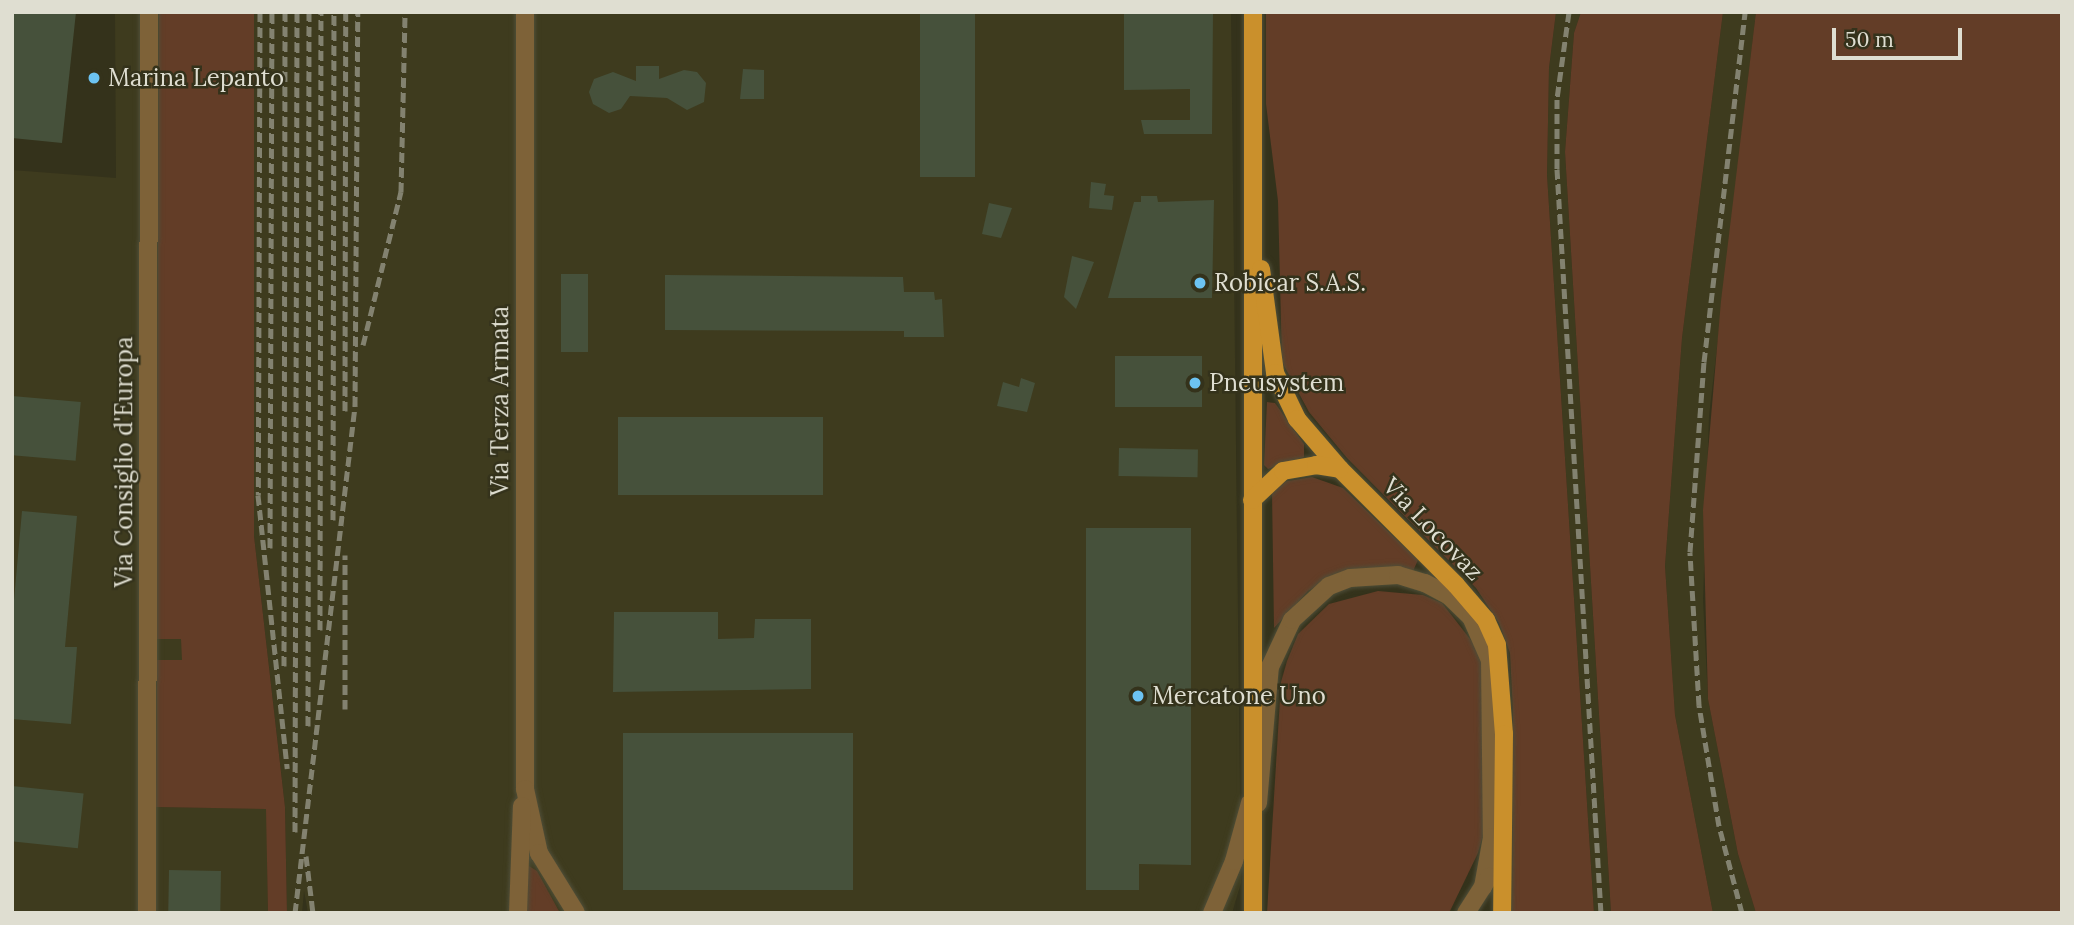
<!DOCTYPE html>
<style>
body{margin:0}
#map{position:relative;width:2074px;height:925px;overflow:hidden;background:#34321b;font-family:Lora,serif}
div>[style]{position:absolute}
.built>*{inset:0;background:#3e3b1e}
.green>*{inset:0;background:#633d27}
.building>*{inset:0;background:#46513b;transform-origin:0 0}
.roads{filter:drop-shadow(0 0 2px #4f4e38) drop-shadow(0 0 2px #4f4e38)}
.minor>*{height:18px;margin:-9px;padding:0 9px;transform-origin:9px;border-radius:9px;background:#7e6238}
.primary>*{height:18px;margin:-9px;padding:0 9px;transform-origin:9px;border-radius:9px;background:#ca902c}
.rail>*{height:5px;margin-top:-2.5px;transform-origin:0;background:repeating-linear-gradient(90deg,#838270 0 10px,transparent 0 15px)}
.dots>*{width:19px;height:19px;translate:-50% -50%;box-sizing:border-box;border:4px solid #34321b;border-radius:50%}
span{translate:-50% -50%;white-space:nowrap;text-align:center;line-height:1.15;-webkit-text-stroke:5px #34321b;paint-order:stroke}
.poi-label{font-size:24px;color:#dfded1}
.left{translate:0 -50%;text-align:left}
.street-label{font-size:24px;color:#dfded1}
.frame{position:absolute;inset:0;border:14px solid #dfded1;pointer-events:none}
.scale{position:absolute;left:1832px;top:28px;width:130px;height:32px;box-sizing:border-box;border:4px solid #dfded1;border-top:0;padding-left:9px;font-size:21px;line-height:24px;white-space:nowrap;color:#dfded1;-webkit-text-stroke:5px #34321b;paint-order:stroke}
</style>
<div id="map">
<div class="built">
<div style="clip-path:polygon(115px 12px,159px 12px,156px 638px,182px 639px,182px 661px,157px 661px,156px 807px,267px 808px,268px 913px,12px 913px,12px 170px,116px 178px)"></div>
<div style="clip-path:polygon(254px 12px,1231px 12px,1241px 883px,1232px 913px,308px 913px,304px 891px,302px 913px,287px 913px,285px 807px,254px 536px)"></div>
<div style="clip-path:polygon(1556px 12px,1581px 12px,1574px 33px,1565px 152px,1611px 913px,1594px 913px,1547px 175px,1549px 68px)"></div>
<div style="clip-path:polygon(1723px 12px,1756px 12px,1709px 416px,1703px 600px,1708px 699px,1738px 854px,1756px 913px,1713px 913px,1675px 715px,1665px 566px,1682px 338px)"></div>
</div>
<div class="green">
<div style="clip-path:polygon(159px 12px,254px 12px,254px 536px,285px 807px,287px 913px,268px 913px,266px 809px,156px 807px,157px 660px,182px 660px,181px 639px,156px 639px)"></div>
<div style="clip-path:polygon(1266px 12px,1556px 12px,1549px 68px,1547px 175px,1594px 913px,1512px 913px,1513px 713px,1510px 653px,1499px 623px,1476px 588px,1347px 458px,1309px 412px,1282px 362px,1278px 201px,1266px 104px)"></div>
<div style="clip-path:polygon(1581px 12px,1723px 12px,1682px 338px,1665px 566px,1675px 715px,1713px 913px,1611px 913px,1565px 152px,1574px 33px)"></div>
<div style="clip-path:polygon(1756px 12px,2062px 12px,2062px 913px,1756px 913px,1738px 854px,1708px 699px,1703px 510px,1721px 301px)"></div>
<div style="clip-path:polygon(1267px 402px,1275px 403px,1304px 444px,1304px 457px,1268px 469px,1264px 465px)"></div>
<div style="clip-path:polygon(1312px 477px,1343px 488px,1418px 560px,1413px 571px,1383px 567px,1329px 578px,1308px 591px,1274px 628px,1272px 492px,1282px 482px)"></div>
<div style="clip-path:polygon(1378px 591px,1423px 595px,1442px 603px,1481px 653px,1485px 677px,1485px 828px,1478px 853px,1449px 913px,1267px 913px,1281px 682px,1287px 661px,1298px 634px,1329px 604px)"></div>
<div style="clip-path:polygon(529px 866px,537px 871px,560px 913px,526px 913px,522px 871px)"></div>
</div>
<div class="building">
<div style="clip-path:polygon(12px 12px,76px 12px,62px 143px,12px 138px)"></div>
<div style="left:920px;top:12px;width:55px;height:165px"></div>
<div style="clip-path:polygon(1124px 12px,1213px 12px,1212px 134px,1144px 134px,1141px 120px,1190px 120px,1190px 89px,1124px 90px)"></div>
<div style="clip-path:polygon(636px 66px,659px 66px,659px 79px,684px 70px,697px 72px,706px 83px,704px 102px,687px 110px,667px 98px,630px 96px,621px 109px,609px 113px,593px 104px,589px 92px,594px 79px,613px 72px,636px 81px)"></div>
<div style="clip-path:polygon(743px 69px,764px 70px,764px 99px,740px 99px)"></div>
<div style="clip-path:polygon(1091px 182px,1106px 184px,1104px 195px,1114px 196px,1112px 210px,1089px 208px)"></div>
<div style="clip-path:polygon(1141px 196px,1157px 196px,1158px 202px,1214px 200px,1212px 298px,1108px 298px,1134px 202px,1141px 202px)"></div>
<div style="clip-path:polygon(989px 203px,1012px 208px,1001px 238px,982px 234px)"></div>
<div style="clip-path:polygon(1072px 256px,1094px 262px,1076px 309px,1064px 297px)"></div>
<div style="left:561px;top:274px;width:27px;height:78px"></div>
<div style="clip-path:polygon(665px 275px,903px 277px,904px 292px,934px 292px,935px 300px,942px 299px,944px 337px,904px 337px,904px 331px,665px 330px)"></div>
<div style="left:1115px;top:356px;width:87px;height:51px"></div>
<div style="clip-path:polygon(1021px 378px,1035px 383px,1027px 412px,997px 406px,1003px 382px,1019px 387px)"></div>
<div style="left:12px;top:396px;width:69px;height:59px;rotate:5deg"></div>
<div style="left:618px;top:417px;width:205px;height:78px"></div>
<div style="left:1119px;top:448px;width:79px;height:28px;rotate:1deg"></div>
<div style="clip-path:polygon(22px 511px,77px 516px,65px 647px,77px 647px,71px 724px,12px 719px,12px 622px)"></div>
<div style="clip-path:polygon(1086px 528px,1191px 528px,1191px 865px,1139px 864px,1139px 890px,1086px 890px)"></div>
<div style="clip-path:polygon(614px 612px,718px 612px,718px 639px,754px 638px,755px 619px,811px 619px,811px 689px,613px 692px)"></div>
<div style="left:623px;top:733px;width:230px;height:157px"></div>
<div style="left:12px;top:786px;width:72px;height:55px;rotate:6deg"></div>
<div style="left:169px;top:870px;width:52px;height:43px;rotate:1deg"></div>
</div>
<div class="roads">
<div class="minor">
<div style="left:525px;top:12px;width:777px;rotate:90deg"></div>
<div style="left:525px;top:789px;width:66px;rotate:77.7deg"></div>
<div style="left:539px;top:853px;width:70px;rotate:58.3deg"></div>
<div style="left:1258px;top:803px;width:137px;rotate:-85deg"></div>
<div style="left:1270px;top:667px;width:52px;rotate:-64.9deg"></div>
<div style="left:1292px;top:620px;width:50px;rotate:-42.6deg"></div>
<div style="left:1329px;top:586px;width:22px;rotate:-21deg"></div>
<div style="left:1350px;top:578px;width:48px;rotate:-3.6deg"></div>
<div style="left:1398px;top:575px;width:28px;rotate:17deg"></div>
<div style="left:1425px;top:583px;width:26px;rotate:28deg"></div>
<div style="left:1448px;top:595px;width:32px;rotate:44deg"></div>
<div style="left:1471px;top:617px;width:47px;rotate:66.2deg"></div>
<div style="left:1490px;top:660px;width:177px;rotate:89.4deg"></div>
<div style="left:1492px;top:837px;width:51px;rotate:100.2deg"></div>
<div style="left:147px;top:913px;width:901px;rotate:-89.87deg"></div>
<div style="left:518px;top:913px;width:107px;rotate:-87.9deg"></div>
<div style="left:1212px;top:913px;width:56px;rotate:-67.1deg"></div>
<div style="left:1234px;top:861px;width:60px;rotate:-74.6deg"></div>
<div style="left:1466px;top:913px;width:43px;rotate:-57.4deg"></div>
</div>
<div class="primary">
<div style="left:1253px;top:12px;width:901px;rotate:90deg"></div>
<div style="left:1261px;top:269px;width:105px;rotate:82.3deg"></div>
<div style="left:1275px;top:373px;width:51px;rotate:64.4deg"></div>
<div style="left:1297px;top:419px;width:66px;rotate:49.3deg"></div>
<div style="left:1340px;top:469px;width:164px;rotate:45deg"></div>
<div style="left:1456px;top:585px;width:46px;rotate:49.4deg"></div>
<div style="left:1486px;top:620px;width:27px;rotate:66deg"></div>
<div style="left:1497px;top:645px;width:89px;rotate:85.5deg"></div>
<div style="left:1504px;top:734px;width:179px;rotate:90.6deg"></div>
<div style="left:1252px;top:500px;width:42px;rotate:-43.1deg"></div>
<div style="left:1283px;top:471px;width:34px;rotate:-10deg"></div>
<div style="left:1316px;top:465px;width:24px;rotate:9deg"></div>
</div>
</div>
<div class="rail">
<div style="left:260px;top:12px;width:483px;rotate:90.2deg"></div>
<div style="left:258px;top:495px;width:275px;rotate:83.9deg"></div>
<div style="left:1569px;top:12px;width:88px;rotate:97.9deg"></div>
<div style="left:1557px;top:99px;width:70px;rotate:90deg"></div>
<div style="left:1557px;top:169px;width:745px;rotate:86.62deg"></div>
<div style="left:363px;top:345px;width:158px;rotate:-76.1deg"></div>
<div style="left:401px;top:192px;width:180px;rotate:-88.7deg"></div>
<div style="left:345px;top:411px;width:399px;rotate:-89.9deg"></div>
<div style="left:333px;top:520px;width:508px;rotate:-89.89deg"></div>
<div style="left:270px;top:548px;width:536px;rotate:-89.79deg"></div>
<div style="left:320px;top:630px;width:618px;rotate:-89.91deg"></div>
<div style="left:284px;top:666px;width:654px;rotate:-89.91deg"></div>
<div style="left:345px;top:709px;width:154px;rotate:-90deg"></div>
<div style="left:308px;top:726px;width:714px;rotate:-89.92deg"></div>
<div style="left:295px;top:832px;width:820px;rotate:-89.86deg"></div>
<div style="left:306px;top:856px;width:57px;rotate:83deg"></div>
<div style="left:295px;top:913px;width:511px;rotate:-83.25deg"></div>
<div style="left:355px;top:406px;width:394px;rotate:-89.6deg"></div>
<div style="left:1742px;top:913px;width:90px;rotate:-104.8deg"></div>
<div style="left:1719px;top:826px;width:123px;rotate:-99.4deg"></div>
<div style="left:1699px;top:705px;width:153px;rotate:-93.4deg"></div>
<div style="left:1690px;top:552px;width:191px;rotate:-85.8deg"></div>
<div style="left:1704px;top:362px;width:352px;rotate:-83.3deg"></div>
</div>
<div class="dots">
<div style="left:94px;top:78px;background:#6cc3f2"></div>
<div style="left:1200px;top:283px;background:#6cc3f2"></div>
<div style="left:1195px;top:383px;background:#6cc3f2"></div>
<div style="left:1138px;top:696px;background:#6cc3f2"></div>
</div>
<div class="poi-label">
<span class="left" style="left:108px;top:78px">Marina Lepanto</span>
<span class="left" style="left:1214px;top:283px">Robicar S.A.S.</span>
<span class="left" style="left:1209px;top:383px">Pneusystem</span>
<span class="left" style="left:1152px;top:696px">Mercatone Uno</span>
</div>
<div class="street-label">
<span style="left:500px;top:401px;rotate:-90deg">Via Terza Armata</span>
<span style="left:124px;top:462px;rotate:-90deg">Via Consiglio d'Europa</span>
<span style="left:1433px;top:529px;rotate:46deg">Via Locovaz</span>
</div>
<div class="frame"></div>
<div class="scale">50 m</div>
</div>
